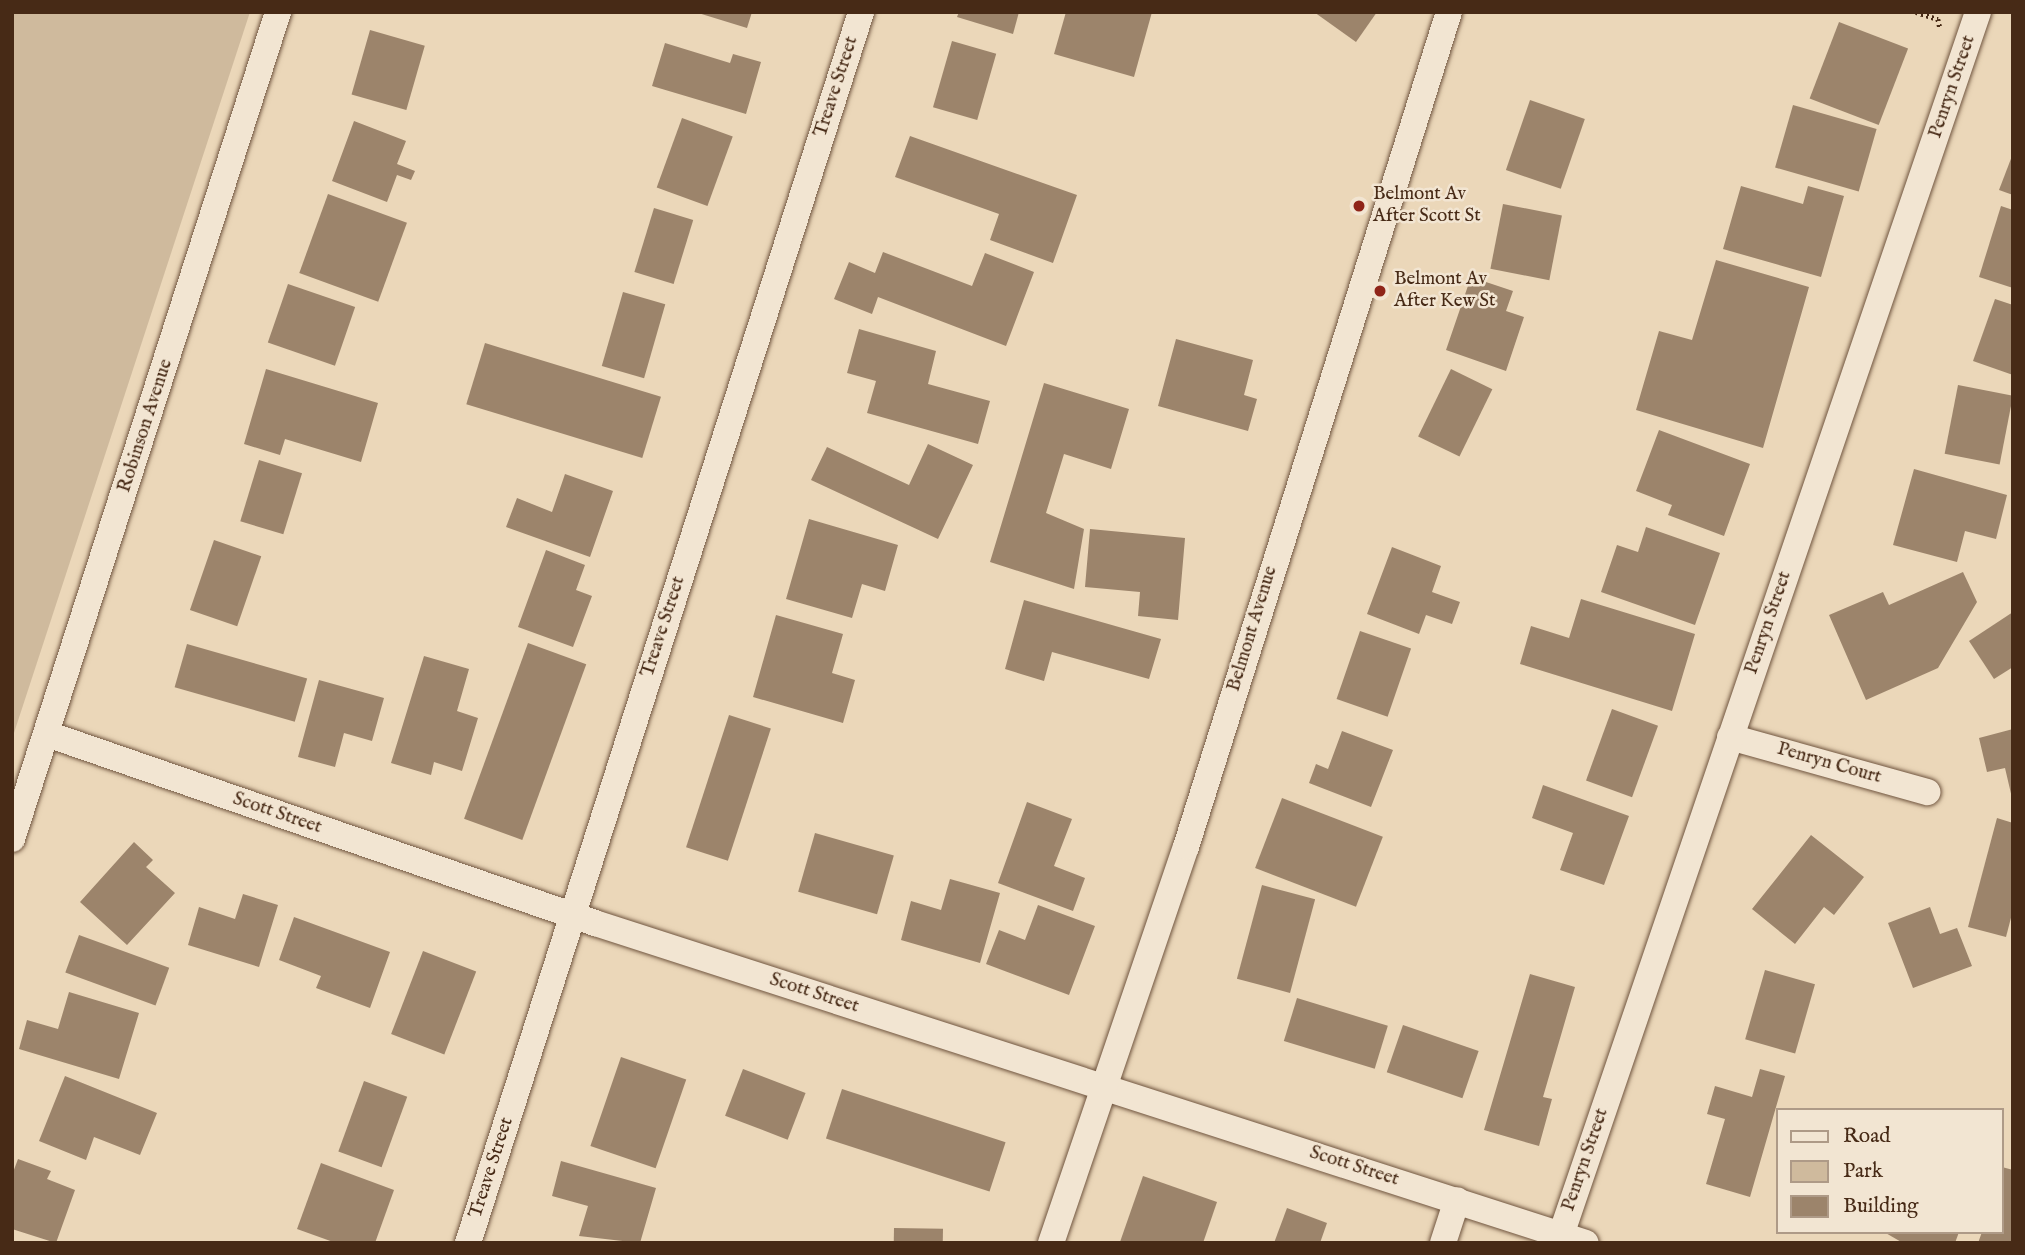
<!DOCTYPE html>
<style>
body{margin:0}
#map{position:relative;width:2025px;height:1255px;overflow:hidden;background:#ebd7b9;font-family:"IM FELL English",serif}
div>[style]{position:absolute}
.green>*{inset:0;background:#cfba9d}
.building>*{inset:0;background:#9c846b;transform-origin:0 0}
.path>*{height:4.5px;margin-top:-2.25px;transform-origin:0;background:repeating-linear-gradient(90deg,#472a16 0 2px,transparent 0 5.5px)}
.roads{filter:drop-shadow(0 0 2px #70553f) drop-shadow(0 0 2px #70553f)}
.street>*{height:26px;margin:-13px;padding:0 13px;transform-origin:13px;border-radius:13px;background:#f2e5d2}
.dots>*{width:19px;height:19px;translate:-50% -50%;box-sizing:border-box;border:4px solid #f2e5d2;border-radius:50%}
span{translate:-50% -50%;white-space:nowrap;text-align:center;line-height:1.15;-webkit-text-stroke:5px #f2e5d2;paint-order:stroke}
.street-label{font-size:19px;color:#472a16}
.poi-label{font-size:19px;color:#472a16}
.left{translate:0 -50%;text-align:left}
.frame{position:absolute;inset:0;border:14px solid #472a16;pointer-events:none}
.legend{position:absolute;left:1776px;top:1108px;width:228px;height:126px;box-sizing:border-box;background:#f2e5d2;border:2px solid #ae9a87;margin:0;padding:9px 12px;list-style:none;font-size:21px;color:#472a16}
.legend li{display:flex;align-items:center;gap:14px;height:35px}
.legend b{width:35px;border:2px solid #ae9a87}
</style>
<div id="map">
<div class="green">
<div style="clip-path:polygon(12px 12px,250px 12px,12px 739px)"></div>
</div>
<div class="building">
<div style="clip-path:polygon(695px 12px,752px 12px,747px 28px)"></div>
<div style="clip-path:polygon(959px 12px,1019px 12px,1013px 34px,957px 17px)"></div>
<div style="clip-path:polygon(1066px 12px,1152px 12px,1134px 77px,1054px 54px)"></div>
<div style="clip-path:polygon(1314px 12px,1377px 12px,1356px 42px)"></div>
<div style="left:1839px;top:22px;width:74px;height:82px;rotate:21deg"></div>
<div style="left:370px;top:30px;width:57px;height:67px;rotate:16deg"></div>
<div style="left:952px;top:41px;width:46px;height:69px;rotate:16deg"></div>
<div style="clip-path:polygon(665px 43px,730px 63px,733px 54px,761px 62px,746px 114px,652px 86px)"></div>
<div style="left:1530px;top:100px;width:58px;height:74px;rotate:19deg"></div>
<div style="left:1793px;top:105px;width:87px;height:65px;rotate:16deg"></div>
<div style="left:682px;top:118px;width:54px;height:74px;rotate:20deg"></div>
<div style="clip-path:polygon(354px 121px,406px 141px,397px 164px,415px 171px,411px 180px,397px 175px,387px 202px,332px 181px)"></div>
<div style="clip-path:polygon(910px 136px,1077px 195px,1053px 263px,990px 240px,999px 214px,895px 177px)"></div>
<div style="clip-path:polygon(2012px 156px,2013px 156px,2013px 195px,1999px 190px)"></div>
<div style="clip-path:polygon(1741px 186px,1803px 204px,1808px 186px,1844px 196px,1821px 277px,1723px 249px)"></div>
<div style="left:328px;top:194px;width:84px;height:84px;rotate:20deg"></div>
<div style="left:1503px;top:204px;width:60px;height:66px;rotate:11deg"></div>
<div style="clip-path:polygon(2001px 206px,2013px 210px,2013px 288px,1979px 277px)"></div>
<div style="left:654px;top:208px;width:41px;height:67px;rotate:17deg"></div>
<div style="clip-path:polygon(883px 252px,972px 286px,985px 253px,1034px 272px,1006px 346px,878px 297px,872px 314px,834px 299px,849px 262px,875px 273px)"></div>
<div style="clip-path:polygon(1716px 260px,1809px 287px,1763px 448px,1636px 410px,1659px 331px,1692px 340px)"></div>
<div style="clip-path:polygon(1471px 277px,1513px 291px,1506px 311px,1524px 317px,1506px 371px,1446px 350px)"></div>
<div style="left:288px;top:284px;width:71px;height:62px;rotate:19deg"></div>
<div style="left:623px;top:292px;width:44px;height:77px;rotate:16deg"></div>
<div style="clip-path:polygon(1995px 299px,2013px 305px,2013px 375px,1973px 361px)"></div>
<div style="clip-path:polygon(859px 329px,936px 351px,928px 384px,990px 401px,978px 444px,867px 413px,876px 381px,847px 373px)"></div>
<div style="clip-path:polygon(1176px 339px,1253px 360px,1244px 395px,1257px 399px,1248px 431px,1158px 406px)"></div>
<div style="left:485px;top:343px;width:184px;height:64px;rotate:17deg"></div>
<div style="clip-path:polygon(266px 369px,378px 403px,361px 462px,285px 439px,280px 455px,244px 444px)"></div>
<div style="left:1451px;top:369px;width:46px;height:75px;rotate:26deg"></div>
<div style="clip-path:polygon(1044px 383px,1129px 409px,1111px 469px,1064px 454px,1046px 513px,1084px 529px,1074px 589px,990px 562px)"></div>
<div style="left:1958px;top:385px;width:56px;height:70px;rotate:11deg"></div>
<div style="clip-path:polygon(1659px 430px,1750px 464px,1724px 536px,1668px 515px,1672px 505px,1636px 491px)"></div>
<div style="clip-path:polygon(928px 444px,973px 465px,938px 539px,811px 480px,827px 447px,909px 485px)"></div>
<div style="left:259px;top:460px;width:45px;height:64px;rotate:17deg"></div>
<div style="clip-path:polygon(1914px 469px,2007px 495px,1996px 539px,1965px 531px,1957px 562px,1893px 545px)"></div>
<div style="clip-path:polygon(565px 474px,613px 491px,590px 557px,506px 527px,517px 498px,552px 512px)"></div>
<div style="clip-path:polygon(809px 519px,898px 545px,885px 591px,862px 584px,852px 618px,786px 599px)"></div>
<div style="clip-path:polygon(1646px 527px,1720px 553px,1695px 625px,1601px 592px,1617px 545px,1638px 552px)"></div>
<div style="clip-path:polygon(1090px 529px,1185px 538px,1178px 620px,1138px 616px,1140px 592px,1085px 587px)"></div>
<div style="left:214px;top:540px;width:50px;height:74px;rotate:19deg"></div>
<div style="clip-path:polygon(1392px 547px,1441px 566px,1432px 592px,1460px 602px,1452px 624px,1426px 615px,1419px 634px,1367px 614px)"></div>
<div style="clip-path:polygon(546px 550px,585px 565px,576px 590px,592px 596px,573px 647px,518px 627px)"></div>
<div style="clip-path:polygon(1963px 572px,1977px 602px,1938px 668px,1866px 700px,1829px 615px,1883px 592px,1889px 605px)"></div>
<div style="clip-path:polygon(1581px 599px,1695px 634px,1672px 711px,1520px 664px,1531px 626px,1569px 638px)"></div>
<div style="clip-path:polygon(1024px 600px,1161px 639px,1149px 679px,1052px 652px,1044px 681px,1005px 669px)"></div>
<div style="clip-path:polygon(2013px 612px,2013px 667px,1994px 679px,1969px 641px)"></div>
<div style="clip-path:polygon(776px 615px,843px 634px,832px 673px,855px 680px,843px 723px,753px 697px)"></div>
<div style="left:1360px;top:631px;width:54px;height:72px;rotate:19deg"></div>
<div style="left:528px;top:643px;width:62px;height:187px;rotate:20deg"></div>
<div style="left:187px;top:644px;width:125px;height:45px;rotate:16deg"></div>
<div style="clip-path:polygon(424px 656px,469px 669px,457px 711px,478px 718px,462px 771px,434px 762px,431px 775px,391px 763px)"></div>
<div style="clip-path:polygon(319px 680px,384px 698px,372px 741px,344px 733px,335px 767px,298px 757px)"></div>
<div style="left:1612px;top:709px;width:49px;height:76px;rotate:20deg"></div>
<div style="left:729px;top:715px;width:44px;height:139px;rotate:18deg"></div>
<div style="clip-path:polygon(2013px 729px,2013px 798px,2012px 798px,2005px 768px,1987px 772px,1979px 738px)"></div>
<div style="clip-path:polygon(1342px 731px,1393px 750px,1371px 807px,1309px 783px,1316px 764px,1328px 769px)"></div>
<div style="clip-path:polygon(1543px 785px,1629px 816px,1604px 885px,1560px 870px,1573px 833px,1532px 818px)"></div>
<div style="left:1282px;top:798px;width:108px;height:75px;rotate:21deg"></div>
<div style="clip-path:polygon(1027px 802px,1072px 819px,1054px 866px,1085px 878px,1073px 911px,998px 883px)"></div>
<div style="clip-path:polygon(1997px 818px,2013px 823px,2013px 910px,2006px 937px,1968px 927px)"></div>
<div style="left:815px;top:833px;width:82px;height:61px;rotate:16deg"></div>
<div style="clip-path:polygon(1811px 835px,1864px 877px,1834px 915px,1824px 907px,1795px 944px,1752px 909px)"></div>
<div style="clip-path:polygon(134px 842px,153px 860px,146px 867px,175px 893px,127px 945px,80px 902px)"></div>
<div style="clip-path:polygon(950px 879px,1000px 893px,980px 963px,901px 940px,911px 901px,941px 910px)"></div>
<div style="left:1262px;top:885px;width:55px;height:97px;rotate:15deg"></div>
<div style="clip-path:polygon(243px 894px,278px 905px,259px 967px,188px 945px,199px 907px,235px 919px)"></div>
<div style="clip-path:polygon(1038px 905px,1095px 926px,1069px 995px,986px 964px,999px 930px,1025px 940px)"></div>
<div style="clip-path:polygon(1930px 907px,1940px 934px,1957px 928px,1972px 966px,1913px 988px,1888px 923px)"></div>
<div style="clip-path:polygon(294px 917px,390px 952px,370px 1008px,316px 988px,321px 976px,279px 960px)"></div>
<div style="left:79px;top:935px;width:96px;height:40px;rotate:20deg"></div>
<div style="left:423px;top:951px;width:57px;height:89px;rotate:21deg"></div>
<div style="left:1765px;top:970px;width:52px;height:72px;rotate:16deg"></div>
<div style="clip-path:polygon(1530px 974px,1575px 987px,1543px 1097px,1552px 1099px,1539px 1146px,1484px 1130px)"></div>
<div style="clip-path:polygon(69px 992px,139px 1013px,119px 1079px,19px 1049px,27px 1020px,58px 1029px)"></div>
<div style="left:1297px;top:998px;width:95px;height:45px;rotate:17deg"></div>
<div style="left:1403px;top:1025px;width:80px;height:50px;rotate:19deg"></div>
<div style="left:621px;top:1057px;width:69px;height:94px;rotate:19deg"></div>
<div style="left:743px;top:1069px;width:67px;height:50px;rotate:21deg"></div>
<div style="clip-path:polygon(1760px 1069px,1785px 1076px,1750px 1197px,1706px 1184px,1725px 1119px,1707px 1114px,1715px 1086px,1752px 1097px)"></div>
<div style="clip-path:polygon(65px 1076px,157px 1113px,140px 1155px,94px 1137px,86px 1160px,39px 1141px)"></div>
<div style="left:364px;top:1081px;width:46px;height:75px;rotate:20deg"></div>
<div style="left:842px;top:1089px;width:172px;height:52px;rotate:18deg"></div>
<div style="clip-path:polygon(18px 1159px,51px 1171px,47px 1179px,75px 1190px,56px 1243px,12px 1229px,12px 1175px)"></div>
<div style="clip-path:polygon(561px 1161px,656px 1188px,640px 1243px,579px 1236px,588px 1206px,552px 1196px)"></div>
<div style="clip-path:polygon(321px 1163px,394px 1190px,375px 1243px,336px 1243px,297px 1229px)"></div>
<div style="clip-path:polygon(2002px 1167px,2013px 1170px,2013px 1243px,1978px 1243px,1982px 1232px,2002px 1232px)"></div>
<div style="clip-path:polygon(1143px 1176px,1217px 1202px,1203px 1243px,1120px 1242px)"></div>
<div style="clip-path:polygon(1287px 1208px,1327px 1223px,1320px 1243px,1274px 1243px)"></div>
<div style="left:894px;top:1228px;width:49px;height:15px;rotate:1deg"></div>
<div style="clip-path:polygon(1884px 1232px,1959px 1232px,1955px 1243px,1903px 1243px)"></div>
</div>
<div class="path">
<div style="left:1916px;top:12px;width:23px;rotate:18deg"></div>
<div style="left:1938px;top:19px;width:9px;rotate:77deg"></div>
</div>
<div class="roads">
<div class="street">
<div style="left:47px;top:734px;width:580px;rotate:19.03deg"></div>
<div style="left:595px;top:923px;width:1041px;rotate:17.9deg"></div>
<div style="left:1730px;top:737px;width:205px;rotate:15.6deg"></div>
<div style="left:12px;top:839px;width:869px;rotate:-72.17deg"></div>
<div style="left:1561px;top:1235px;width:1292px;rotate:-71.17deg"></div>
<div style="left:468px;top:1243px;width:1292px;rotate:-72.29deg"></div>
<div style="left:1051px;top:1243px;width:418px;rotate:-71.2deg"></div>
<div style="left:1186px;top:847px;width:875px;rotate:-72.52deg"></div>
<div style="left:1443px;top:1243px;width:45px;rotate:-72deg"></div>
</div>
</div>
<div class="dots">
<div style="left:1359px;top:206px;background:#8f2418"></div>
<div style="left:1380px;top:291px;background:#8f2418"></div>
</div>
<div class="street-label">
<span style="left:837px;top:87px;rotate:-72deg">Treave Street</span>
<span style="left:1953px;top:87px;rotate:-71deg">Penryn Street</span>
<span style="left:146px;top:426px;rotate:-72deg">Robinson Avenue</span>
<span style="left:1769px;top:623px;rotate:-71deg">Penryn Street</span>
<span style="left:664px;top:627px;rotate:-72deg">Treave Street</span>
<span style="left:1253px;top:629px;rotate:-73deg">Belmont Avenue</span>
<span style="left:1829px;top:764px;rotate:16deg">Penryn Court</span>
<span style="left:277px;top:814px;rotate:19deg">Scott Street</span>
<span style="left:814px;top:994px;rotate:18deg">Scott Street</span>
<span style="left:1586px;top:1160px;rotate:-71deg">Penryn Street</span>
<span style="left:1354px;top:1167px;rotate:18deg">Scott Street</span>
<span style="left:492px;top:1168px;rotate:-72deg">Treave Street</span>
</div>
<div class="poi-label">
<span class="left" style="left:1373px;top:206px">Belmont Av<br>After Scott St</span>
<span class="left" style="left:1394px;top:291px">Belmont Av<br>After Kew St</span>
</div>
<div class="frame"></div>
<ul class="legend">
<li><b style="height:9px;background:#f2e5d2"></b>Road</li>
<li><b style="height:19px;background:#cfba9d"></b>Park</li>
<li><b style="height:19px;background:#9c846b"></b>Building</li>
</ul>
</div>
